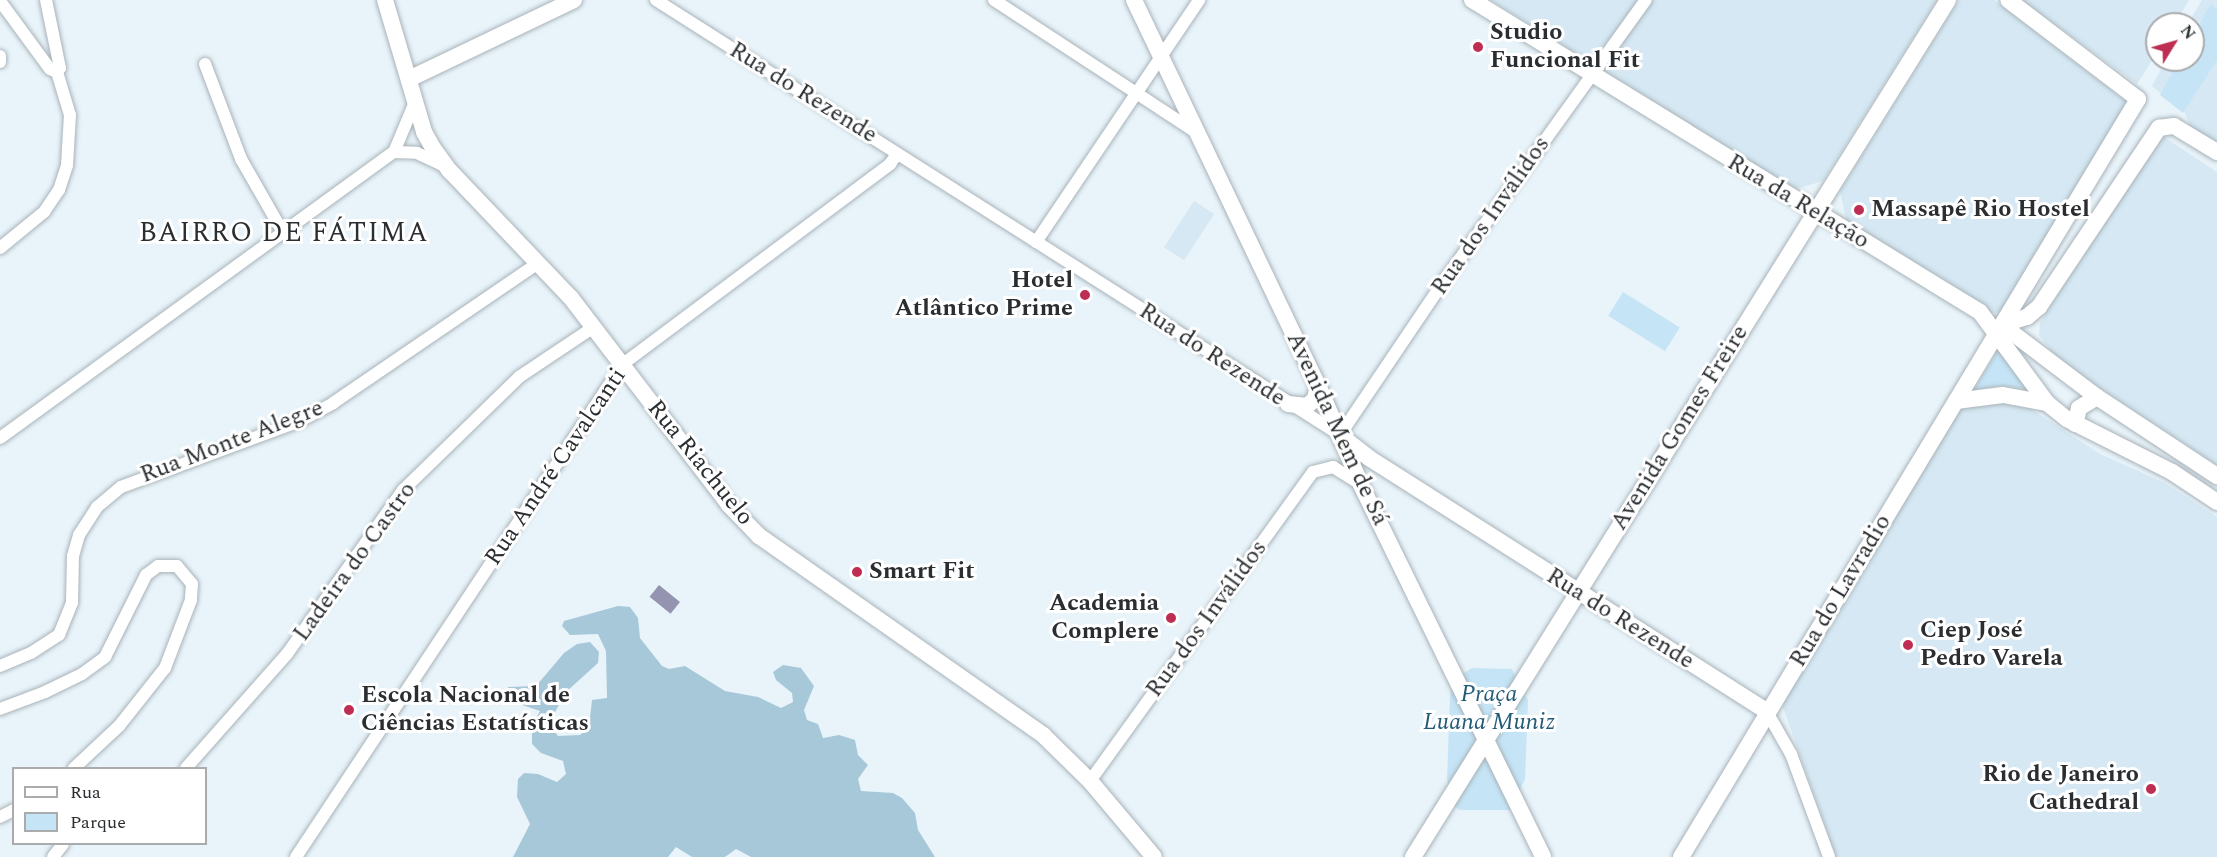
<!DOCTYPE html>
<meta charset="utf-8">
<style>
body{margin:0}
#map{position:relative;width:2217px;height:857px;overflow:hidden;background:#e8f4fa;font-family:Spectral,serif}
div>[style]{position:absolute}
.built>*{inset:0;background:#d5e8f3;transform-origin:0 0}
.green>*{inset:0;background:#c5e5f7;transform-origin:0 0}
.forest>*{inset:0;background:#a7c8d9}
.water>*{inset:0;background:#9493b0;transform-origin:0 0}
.roads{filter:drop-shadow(0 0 2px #a9b3b9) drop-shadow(0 0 2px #a9b3b9)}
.street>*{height:12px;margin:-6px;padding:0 6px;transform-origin:6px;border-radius:6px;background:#fff}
.secondary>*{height:16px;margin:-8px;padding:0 8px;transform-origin:8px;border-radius:8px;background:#fff}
.dots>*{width:16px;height:16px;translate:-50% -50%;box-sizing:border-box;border:3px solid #fff;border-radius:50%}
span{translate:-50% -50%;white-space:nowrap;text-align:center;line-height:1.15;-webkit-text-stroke:6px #fff;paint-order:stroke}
.poi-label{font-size:24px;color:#2a2e31;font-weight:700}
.left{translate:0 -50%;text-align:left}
.right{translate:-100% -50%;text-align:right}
.street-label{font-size:24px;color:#2a2e31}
.park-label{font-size:24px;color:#225b76;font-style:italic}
.quarter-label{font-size:27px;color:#2a2e31;letter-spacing:1.5px}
.legend{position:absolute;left:12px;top:767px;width:195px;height:78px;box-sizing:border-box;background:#fff;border:2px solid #aaabad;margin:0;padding:8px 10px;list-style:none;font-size:18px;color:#2a2e31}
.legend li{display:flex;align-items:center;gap:12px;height:30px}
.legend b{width:30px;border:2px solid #aaabad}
.north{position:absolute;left:2145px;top:12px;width:60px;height:60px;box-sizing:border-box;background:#fff;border:2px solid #aaabad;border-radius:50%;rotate:53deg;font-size:16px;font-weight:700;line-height:24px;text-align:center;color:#2a2e31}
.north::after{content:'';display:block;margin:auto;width:21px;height:27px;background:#be2e53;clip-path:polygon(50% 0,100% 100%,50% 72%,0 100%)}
</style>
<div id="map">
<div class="built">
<div style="clip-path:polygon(1491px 0,1638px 0,1592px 63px)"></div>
<div style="clip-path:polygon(1648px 0,1937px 0,1823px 181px,1795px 189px,1603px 70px)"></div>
<div style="clip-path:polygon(1959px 0,1994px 0,2127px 102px,2000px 312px,1992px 313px,1847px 223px,1840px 191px)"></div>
<div style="clip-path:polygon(2022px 0,2189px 0,2175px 24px,2157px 24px,2157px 53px,2137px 84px)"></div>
<div style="clip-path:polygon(2202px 0,2217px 0,2217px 145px,2191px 128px,2185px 113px,2152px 86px,2166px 60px,2193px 60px,2193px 24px,2188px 24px)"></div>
<div style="clip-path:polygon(2161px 135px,2217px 172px,2217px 465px,2058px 360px,2039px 335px,2040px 323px,2149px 140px)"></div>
<div style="left:1194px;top:201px;width:24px;height:55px;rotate:33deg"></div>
<div style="clip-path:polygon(2017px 400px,2100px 454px,2165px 483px,2217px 517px,2217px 857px,1836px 857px,1782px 704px,1960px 409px)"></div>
</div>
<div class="green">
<div style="clip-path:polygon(2211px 4px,2217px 10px,2217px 60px,2183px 113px,2160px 95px,2179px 60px,2193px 60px,2193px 35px)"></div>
<div style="left:1623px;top:292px;width:67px;height:28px;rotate:32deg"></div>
<div style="clip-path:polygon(2000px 346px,2027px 389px,2001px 386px,1974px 390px)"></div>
<div style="clip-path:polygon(1472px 668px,1512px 669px,1528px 700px,1525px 779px,1510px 810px,1460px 810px,1454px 806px,1447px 779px,1450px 697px,1452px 681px)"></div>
</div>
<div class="forest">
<div style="clip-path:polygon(618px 606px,630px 607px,638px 618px,640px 638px,662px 666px,669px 669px,685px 666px,725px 691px,758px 697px,781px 708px,793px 702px,792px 693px,776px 680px,773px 672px,783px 665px,801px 668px,814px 686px,804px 710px,807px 720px,818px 724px,823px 738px,839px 735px,855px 740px,858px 755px,868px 765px,858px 779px,861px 791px,893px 793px,902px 798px,915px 813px,918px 830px,935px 857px,751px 857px,736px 849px,725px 857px,692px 857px,676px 847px,668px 857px,513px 857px,530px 824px,517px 797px,518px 779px,524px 773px,538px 774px,557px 782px,566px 774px,563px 761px,541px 753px,532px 744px,532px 726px,540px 711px,507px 700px,508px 687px,536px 686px,564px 653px,577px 644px,590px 642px,599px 652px,598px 663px,566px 692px,549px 723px,558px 736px,580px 735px,589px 727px,592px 700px,607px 698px,606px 651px,598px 634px,570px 635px,562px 626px,564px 621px)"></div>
</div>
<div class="water">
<div style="left:659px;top:585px;width:27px;height:15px;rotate:39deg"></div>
</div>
<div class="roads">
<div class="street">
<div style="left:46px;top:0;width:69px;rotate:78.4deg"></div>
<div style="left:60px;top:68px;width:5px;rotate:127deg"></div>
<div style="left:656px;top:0;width:811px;rotate:32.45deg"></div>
<div style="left:1340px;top:435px;width:189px;rotate:-56deg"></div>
<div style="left:1446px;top:278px;width:342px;rotate:-54.3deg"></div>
<div style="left:994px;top:0;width:241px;rotate:33.2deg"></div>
<div style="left:0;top:1px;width:84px;rotate:53.7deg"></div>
<div style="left:50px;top:69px;width:8px;rotate:23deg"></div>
<div style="left:0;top:56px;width:6px;rotate:90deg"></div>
<div style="left:205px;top:64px;width:102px;rotate:69.2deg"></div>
<div style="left:241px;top:159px;width:86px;rotate:60.2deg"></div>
<div style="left:394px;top:152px;width:23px;rotate:2deg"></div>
<div style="left:417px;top:153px;width:26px;rotate:25deg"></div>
<div style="left:1036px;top:242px;width:292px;rotate:-56deg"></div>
<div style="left:0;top:248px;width:57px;rotate:-39.3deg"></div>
<div style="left:44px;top:212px;width:27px;rotate:-56deg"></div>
<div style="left:59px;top:190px;width:26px;rotate:-72deg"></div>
<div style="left:67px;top:165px;width:50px;rotate:-86.6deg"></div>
<div style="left:70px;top:115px;width:45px;rotate:-106.8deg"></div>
<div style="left:0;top:438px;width:487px;rotate:-36deg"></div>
<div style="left:394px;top:152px;width:54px;rotate:-67.2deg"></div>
<div style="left:0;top:666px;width:34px;rotate:-23deg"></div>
<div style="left:31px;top:653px;width:33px;rotate:-33deg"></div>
<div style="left:59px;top:635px;width:35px;rotate:-68deg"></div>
<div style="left:72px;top:602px;width:46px;rotate:-88.8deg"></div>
<div style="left:73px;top:556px;width:22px;rotate:-74deg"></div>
<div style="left:79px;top:535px;width:33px;rotate:-57deg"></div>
<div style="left:97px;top:507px;width:31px;rotate:-40deg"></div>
<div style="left:121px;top:487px;width:189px;rotate:-20.2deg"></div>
<div style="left:298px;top:422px;width:40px;rotate:-28deg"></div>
<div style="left:333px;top:403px;width:247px;rotate:-34.3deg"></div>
<div style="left:0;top:709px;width:48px;rotate:-20.7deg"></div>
<div style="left:45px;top:692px;width:41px;rotate:-25.9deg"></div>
<div style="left:82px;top:674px;width:29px;rotate:-36deg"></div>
<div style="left:105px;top:657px;width:92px;rotate:-63.4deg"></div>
<div style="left:146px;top:575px;width:15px;rotate:-37deg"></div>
<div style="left:158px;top:566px;width:19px"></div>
<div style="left:177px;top:566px;width:23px;rotate:50deg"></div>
<div style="left:192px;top:584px;width:16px;rotate:94deg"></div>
<div style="left:191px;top:600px;width:73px;rotate:110.9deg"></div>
<div style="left:165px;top:668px;width:74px;rotate:128.4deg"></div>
<div style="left:119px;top:726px;width:62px;rotate:137deg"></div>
<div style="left:1767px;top:712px;width:48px;rotate:60.3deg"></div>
<div style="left:1791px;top:754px;width:110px;rotate:69.7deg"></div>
<div style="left:186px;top:768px;width:152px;rotate:-48.5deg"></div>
<div style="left:287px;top:654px;width:201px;rotate:-54.7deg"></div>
<div style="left:403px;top:490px;width:162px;rotate:-44.2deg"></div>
<div style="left:519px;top:377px;width:90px;rotate:-33.7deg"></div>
<div style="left:1090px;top:781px;width:381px;rotate:-54.2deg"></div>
<div style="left:1313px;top:472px;width:21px;rotate:-14deg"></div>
<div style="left:1333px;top:467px;width:32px;rotate:32deg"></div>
<div style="left:0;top:817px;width:16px;rotate:-27deg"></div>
<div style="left:53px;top:857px;width:16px;rotate:-52deg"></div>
<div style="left:296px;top:857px;width:592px;rotate:-56.44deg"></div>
<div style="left:623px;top:364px;width:334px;rotate:-36.8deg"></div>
<div style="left:890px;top:164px;width:12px;rotate:-55deg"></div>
</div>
<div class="secondary">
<div style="left:385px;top:0;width:138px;rotate:73.5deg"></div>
<div style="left:424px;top:132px;width:18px;rotate:61deg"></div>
<div style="left:433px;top:148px;width:29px;rotate:54deg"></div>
<div style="left:450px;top:171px;width:175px;rotate:46.4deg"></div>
<div style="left:571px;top:298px;width:260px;rotate:52.6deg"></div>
<div style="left:729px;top:505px;width:43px;rotate:45.9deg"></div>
<div style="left:759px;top:536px;width:347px;rotate:35deg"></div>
<div style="left:1043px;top:735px;width:66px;rotate:44.4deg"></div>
<div style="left:1090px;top:781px;width:99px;rotate:49.9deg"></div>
<div style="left:1134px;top:0;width:427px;rotate:64.5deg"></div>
<div style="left:1318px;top:385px;width:109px;rotate:66.7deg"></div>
<div style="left:1361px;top:485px;width:414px;rotate:63.9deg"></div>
<div style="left:1472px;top:0;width:596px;rotate:31.56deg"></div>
<div style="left:1980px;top:312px;width:113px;rotate:53.6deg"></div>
<div style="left:2047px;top:403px;width:26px;rotate:39deg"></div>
<div style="left:2067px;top:419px;width:118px;rotate:26.8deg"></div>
<div style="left:2172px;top:472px;width:54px;rotate:33.7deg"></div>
<div style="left:409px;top:79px;width:183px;rotate:-25.6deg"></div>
<div style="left:2002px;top:325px;width:26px;rotate:-18deg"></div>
<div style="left:2027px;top:317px;width:16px;rotate:-40deg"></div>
<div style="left:2039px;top:307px;width:216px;rotate:-56.2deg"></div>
<div style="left:2159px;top:128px;width:15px;rotate:-8deg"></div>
<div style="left:2174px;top:126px;width:50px;rotate:31.2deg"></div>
<div style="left:2002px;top:325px;width:119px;rotate:37.2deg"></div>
<div style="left:2097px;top:397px;width:144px;rotate:33.4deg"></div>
<div style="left:1956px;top:401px;width:47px;rotate:-7.3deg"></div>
<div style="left:2003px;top:395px;width:45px;rotate:10.3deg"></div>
<div style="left:1288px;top:404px;width:19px;rotate:6deg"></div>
<div style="left:1307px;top:406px;width:11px;rotate:-41deg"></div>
<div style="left:1315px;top:399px;width:14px;rotate:-78deg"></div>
<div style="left:2075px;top:424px;width:16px;rotate:-76deg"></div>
<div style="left:2079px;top:408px;width:21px;rotate:-31deg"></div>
<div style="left:1341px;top:436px;width:36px;rotate:38deg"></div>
<div style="left:1369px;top:458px;width:472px;rotate:32.5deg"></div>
<div style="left:1413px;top:857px;width:1010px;rotate:-58.02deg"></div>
<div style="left:1681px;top:857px;width:885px;rotate:-58.91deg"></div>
<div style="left:2138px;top:99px;width:163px;rotate:-142.7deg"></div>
</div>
</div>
<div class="dots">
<div style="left:1478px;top:47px;background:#be2e53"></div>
<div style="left:1859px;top:210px;background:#be2e53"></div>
<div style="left:1085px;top:295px;background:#be2e53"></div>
<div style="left:857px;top:572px;background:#be2e53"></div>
<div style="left:1171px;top:618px;background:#be2e53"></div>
<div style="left:1908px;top:645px;background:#be2e53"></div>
<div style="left:349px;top:710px;background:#be2e53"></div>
<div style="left:2151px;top:789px;background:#be2e53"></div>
</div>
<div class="poi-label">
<span class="left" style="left:1490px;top:47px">Studio<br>Funcional Fit</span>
<span class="left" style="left:1871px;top:210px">Massapê Rio Hostel</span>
<span class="right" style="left:1073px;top:295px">Hotel<br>Atlântico Prime</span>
<span class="left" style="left:869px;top:572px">Smart Fit</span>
<span class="right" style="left:1159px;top:618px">Academia<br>Complere</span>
<span class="left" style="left:1920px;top:645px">Ciep José<br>Pedro Varela</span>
<span class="left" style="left:361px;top:710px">Escola Nacional de<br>Ciências Estatísticas</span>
<span class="right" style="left:2139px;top:789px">Rio de Janeiro<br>Cathedral</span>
</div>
<div class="street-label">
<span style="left:803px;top:93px;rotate:32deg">Rua do Rezende</span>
<span style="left:1798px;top:202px;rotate:31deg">Rua da Relação</span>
<span style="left:1491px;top:216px;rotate:-55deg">Rua dos Inválidos</span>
<span style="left:1212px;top:355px;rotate:33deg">Rua do Rezende</span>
<span style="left:1680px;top:428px;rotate:-58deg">Avenida Gomes Freire</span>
<span style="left:1337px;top:429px;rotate:65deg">Avenida Mem de Sá</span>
<span style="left:232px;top:442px;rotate:-21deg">Rua Monte Alegre</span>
<span style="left:700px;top:463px;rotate:51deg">Rua Riachuelo</span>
<span style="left:556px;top:467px;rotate:-56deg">Rua André Cavalcanti</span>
<span style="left:355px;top:562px;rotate:-54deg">Ladeira do Castro</span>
<span style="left:1841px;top:591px;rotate:-59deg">Rua do Lavradio</span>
<span style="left:1207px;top:619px;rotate:-54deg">Rua dos Inválidos</span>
<span style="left:1620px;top:619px;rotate:32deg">Rua do Rezende</span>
</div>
<div class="park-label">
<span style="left:1489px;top:709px">Praça<br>Luana Muniz</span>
</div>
<div class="quarter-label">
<span style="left:284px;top:234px">BAIRRO DE FÁTIMA</span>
</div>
<ul class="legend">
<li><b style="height:8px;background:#fff"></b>Rua</li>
<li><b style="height:16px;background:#c5e5f7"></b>Parque</li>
</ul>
<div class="north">N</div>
</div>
